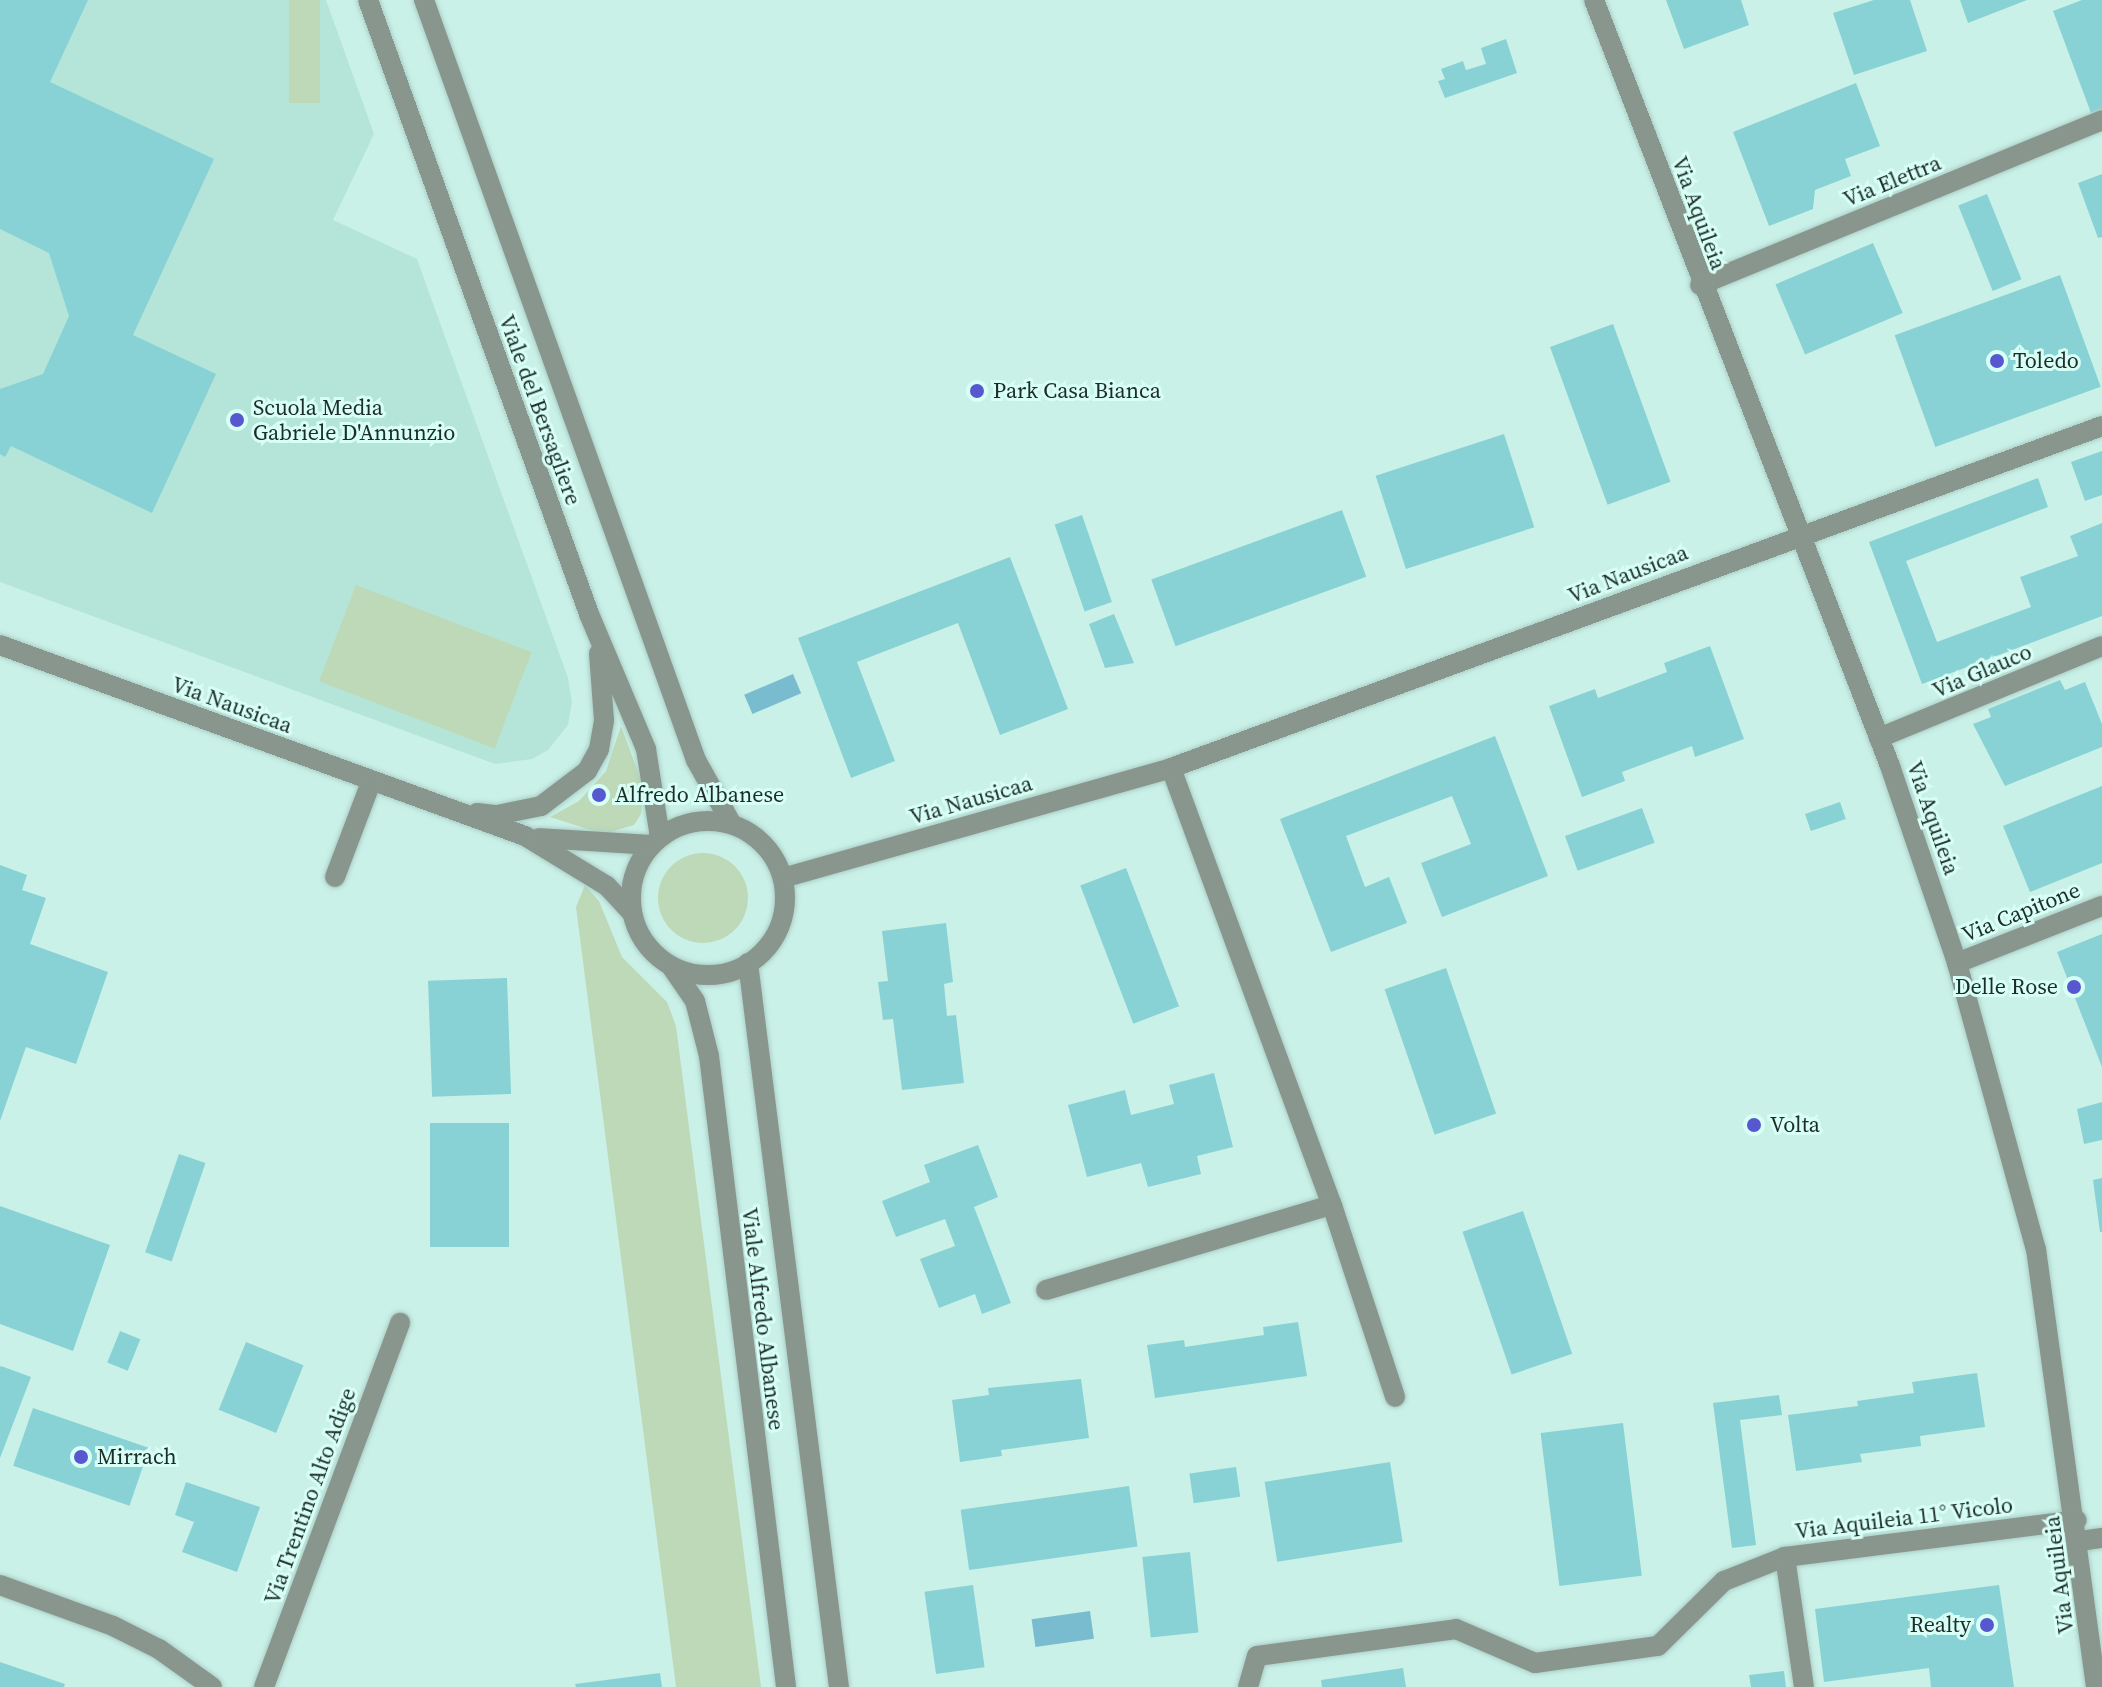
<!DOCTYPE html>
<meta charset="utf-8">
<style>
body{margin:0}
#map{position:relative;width:2102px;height:1687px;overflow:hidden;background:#caf1e8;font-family:"Source Serif 4",serif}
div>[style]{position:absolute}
.built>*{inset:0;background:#b5e4d9}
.green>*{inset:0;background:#bed9b8;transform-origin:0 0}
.round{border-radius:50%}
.water>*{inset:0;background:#79bcd0;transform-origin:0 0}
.building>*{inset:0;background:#88d2d5;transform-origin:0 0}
.roads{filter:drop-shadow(0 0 2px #abcec6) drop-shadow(0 0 2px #abcec6)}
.minor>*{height:20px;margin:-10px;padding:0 10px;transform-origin:10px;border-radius:10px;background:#89968e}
.minor>.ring{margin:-10px;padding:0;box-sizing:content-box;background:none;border:20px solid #89968e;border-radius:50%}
.dots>*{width:22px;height:22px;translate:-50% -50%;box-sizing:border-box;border:4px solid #d7fff5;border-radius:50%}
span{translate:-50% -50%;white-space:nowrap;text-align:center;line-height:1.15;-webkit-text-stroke:6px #d7fff5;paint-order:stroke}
.street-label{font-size:22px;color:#1d2c29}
.poi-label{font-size:22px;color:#1d2c29}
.left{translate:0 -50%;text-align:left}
.right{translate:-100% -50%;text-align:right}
</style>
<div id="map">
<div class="built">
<div style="clip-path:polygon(0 0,326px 0,374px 134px,333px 220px,417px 259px,568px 678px,572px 702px,568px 725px,548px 750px,532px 759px,495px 764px,0 582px)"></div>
</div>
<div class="green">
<div style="left:289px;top:0;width:31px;height:103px"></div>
<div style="left:356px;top:585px;width:188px;height:103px;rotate:21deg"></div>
<div style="clip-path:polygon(621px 726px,644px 788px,641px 814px,634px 825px,603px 834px,550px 817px,579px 801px,606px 771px)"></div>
<div class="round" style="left:658px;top:853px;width:90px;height:90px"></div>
<div style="clip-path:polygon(585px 885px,599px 901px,622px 957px,667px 1002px,676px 1026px,761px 1687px,676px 1687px,576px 907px)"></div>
</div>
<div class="water">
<div style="left:793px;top:674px;width:21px;height:53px;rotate:67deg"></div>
<div style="left:1090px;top:1611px;width:28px;height:59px;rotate:82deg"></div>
</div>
<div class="building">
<div style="clip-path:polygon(0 0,88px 0,50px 82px,214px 159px,133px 335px,216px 374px,152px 513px,11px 446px,5px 457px,0 454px,0 389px,43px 374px,69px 316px,49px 253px,0 229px)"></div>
<div style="clip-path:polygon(1666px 0,1741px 0,1749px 25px,1684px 49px)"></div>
<div style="clip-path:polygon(1874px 0,1910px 0,1927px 51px,1854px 75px,1833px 13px)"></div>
<div style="clip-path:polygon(1960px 0,2027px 0,1968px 23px)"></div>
<div style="clip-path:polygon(2082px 0,2102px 0,2102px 109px,2091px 113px,2053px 11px)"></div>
<div style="clip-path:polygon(1506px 39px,1517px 73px,1445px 98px,1438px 81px,1445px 79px,1441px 69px,1463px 61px,1466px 70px,1486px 64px,1481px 48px)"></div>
<div style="clip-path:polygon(1856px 83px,1880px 146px,1845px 159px,1851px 176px,1815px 190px,1813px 209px,1769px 226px,1733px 132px)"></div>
<div style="clip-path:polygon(2102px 174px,2102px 237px,2098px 238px,2078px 183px)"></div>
<div style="left:1987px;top:194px;width:92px;height:31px;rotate:68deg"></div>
<div style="left:1873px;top:243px;width:76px;height:106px;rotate:67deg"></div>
<div style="left:2060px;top:275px;width:119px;height:176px;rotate:70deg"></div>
<div style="left:1613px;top:324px;width:168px;height:67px;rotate:70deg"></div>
<div style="left:1504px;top:434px;width:98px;height:135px;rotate:72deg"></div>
<div style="clip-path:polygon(2102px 451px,2102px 495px,2085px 501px,2071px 462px)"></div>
<div style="clip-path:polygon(2038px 478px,2048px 507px,1906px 561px,1937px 642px,2031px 607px,2020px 577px,2078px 556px,2070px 536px,2102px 523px,2102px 616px,1922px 684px,1869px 542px)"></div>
<div style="left:1342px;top:510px;width:71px;height:203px;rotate:70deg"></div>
<div style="left:1082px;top:515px;width:92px;height:29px;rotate:71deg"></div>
<div style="clip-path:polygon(1010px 557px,1068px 709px,1000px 735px,958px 623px,857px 662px,895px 761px,851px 778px,798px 638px)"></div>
<div style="clip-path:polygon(1114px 614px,1134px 663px,1105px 668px,1089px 624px)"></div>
<div style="clip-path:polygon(1710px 646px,1744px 739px,1695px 757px,1692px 746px,1622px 772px,1625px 781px,1582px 797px,1549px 706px,1595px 689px,1598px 698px,1667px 672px,1664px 663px)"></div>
<div style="clip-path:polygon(2060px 680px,2065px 690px,2085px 682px,2102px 724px,2102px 747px,2005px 786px,1973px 724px,1991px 717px,1988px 709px)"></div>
<div style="clip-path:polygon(1495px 736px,1548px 876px,1442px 917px,1421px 863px,1471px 844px,1452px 796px,1346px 836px,1365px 887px,1389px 877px,1407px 923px,1331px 952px,1280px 819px)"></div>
<div style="clip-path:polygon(2102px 786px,2102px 863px,2030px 892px,2003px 826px)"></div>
<div style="left:1840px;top:802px;width:18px;height:37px;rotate:71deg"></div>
<div style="left:1642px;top:808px;width:37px;height:82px;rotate:70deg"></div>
<div style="clip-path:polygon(0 865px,27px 875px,22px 890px,46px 898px,30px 944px,108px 972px,76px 1064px,26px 1047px,0 1121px)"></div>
<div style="left:1126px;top:868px;width:148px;height:49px;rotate:69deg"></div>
<div style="clip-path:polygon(946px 923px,953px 982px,944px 984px,947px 1016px,956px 1015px,964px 1083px,902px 1090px,893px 1019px,883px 1020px,878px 982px,888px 981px,882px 931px)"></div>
<div style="clip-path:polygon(2102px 934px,2102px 1067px,2057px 952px)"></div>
<div style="left:1446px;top:968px;width:154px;height:65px;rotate:71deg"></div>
<div style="left:507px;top:978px;width:116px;height:79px;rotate:88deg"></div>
<div style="clip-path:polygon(1214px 1073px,1233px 1147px,1197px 1156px,1201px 1174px,1148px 1187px,1141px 1163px,1087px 1177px,1068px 1105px,1125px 1090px,1131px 1115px,1174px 1104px,1169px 1085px)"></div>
<div style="clip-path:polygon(2102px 1102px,2102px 1140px,2084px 1144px,2077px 1109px)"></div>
<div style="left:509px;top:1123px;width:124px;height:79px;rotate:90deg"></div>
<div style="clip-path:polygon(978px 1145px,998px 1197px,974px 1207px,1011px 1303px,982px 1314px,975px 1294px,939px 1308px,920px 1259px,955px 1246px,945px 1219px,896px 1237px,882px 1201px,930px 1182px,924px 1165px)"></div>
<div style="left:179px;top:1154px;width:28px;height:104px;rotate:19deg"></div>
<div style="clip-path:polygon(2102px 1178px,2102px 1232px,2100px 1232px,2093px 1180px)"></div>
<div style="clip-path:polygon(0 1206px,110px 1245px,73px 1351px,0 1324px)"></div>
<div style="left:1523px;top:1211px;width:151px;height:64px;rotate:71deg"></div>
<div style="clip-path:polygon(1298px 1322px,1307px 1376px,1155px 1398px,1147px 1345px,1184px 1340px,1185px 1347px,1264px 1335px,1263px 1327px)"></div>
<div style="left:120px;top:1331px;width:22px;height:34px;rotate:22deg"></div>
<div style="left:246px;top:1342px;width:62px;height:73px;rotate:22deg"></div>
<div style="clip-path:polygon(1px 1366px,31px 1377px,0 1458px,0 1367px)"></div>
<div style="clip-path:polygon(1977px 1373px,1985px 1427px,1920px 1436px,1921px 1446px,1860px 1454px,1862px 1462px,1796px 1471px,1788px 1415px,1858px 1406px,1857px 1401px,1914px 1393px,1912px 1382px)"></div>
<div style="clip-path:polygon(1081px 1379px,1089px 1438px,1001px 1450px,1002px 1456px,960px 1462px,952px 1400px,989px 1395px,988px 1388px)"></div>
<div style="clip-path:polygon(1779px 1395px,1782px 1415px,1740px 1420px,1756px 1545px,1732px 1548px,1713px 1403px)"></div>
<div style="left:33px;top:1408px;width:123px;height:61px;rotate:19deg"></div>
<div style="left:1623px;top:1423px;width:154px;height:83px;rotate:83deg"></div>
<div style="left:1390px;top:1462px;width:81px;height:127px;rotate:81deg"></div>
<div style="left:1236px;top:1467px;width:30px;height:47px;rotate:82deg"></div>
<div style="clip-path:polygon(186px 1482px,260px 1507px,237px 1572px,182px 1552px,194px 1522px,175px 1515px)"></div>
<div style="left:1129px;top:1486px;width:61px;height:170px;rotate:82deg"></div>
<div style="left:1190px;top:1552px;width:81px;height:48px;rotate:84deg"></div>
<div style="left:973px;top:1585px;width:83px;height:49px;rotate:82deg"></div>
<div style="clip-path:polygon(1999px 1585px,2014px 1687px,1931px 1687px,1929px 1668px,1824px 1682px,1815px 1609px)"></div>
<div style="clip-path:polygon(0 1662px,65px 1684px,64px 1687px,0 1687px)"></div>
<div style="clip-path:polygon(1403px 1668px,1406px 1687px,1322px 1687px,1321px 1680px)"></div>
<div style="clip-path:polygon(1784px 1671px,1786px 1687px,1751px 1687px,1749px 1675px)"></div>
<div style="clip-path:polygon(660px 1673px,662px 1687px,576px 1687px,575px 1684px)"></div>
</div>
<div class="roads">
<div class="minor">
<div style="left:368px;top:0;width:653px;rotate:70.2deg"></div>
<div style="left:589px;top:614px;width:147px;rotate:67.1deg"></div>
<div style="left:646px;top:749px;width:89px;rotate:81deg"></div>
<div style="left:424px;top:0;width:807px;rotate:70.31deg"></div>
<div style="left:696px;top:760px;width:72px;rotate:60.9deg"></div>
<div style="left:1594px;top:0;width:821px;rotate:68.87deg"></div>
<div style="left:1890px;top:766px;width:208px;rotate:71.2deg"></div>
<div style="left:1957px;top:963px;width:297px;rotate:74.6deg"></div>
<div style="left:2036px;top:1249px;width:442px;rotate:82.2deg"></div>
<div style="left:1700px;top:285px;width:435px;rotate:-22.3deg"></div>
<div style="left:0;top:645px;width:559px;rotate:19.99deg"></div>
<div style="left:525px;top:836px;width:96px;rotate:31.4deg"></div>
<div style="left:607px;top:886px;width:35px;rotate:47deg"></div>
<div style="left:1879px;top:738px;width:241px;rotate:-22.4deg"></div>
<div style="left:1171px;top:768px;width:466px;rotate:69.8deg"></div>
<div style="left:1332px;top:1205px;width:202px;rotate:71.8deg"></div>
<div style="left:477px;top:813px;width:20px;rotate:6deg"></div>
<div style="left:497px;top:815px;width:45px;rotate:-11.6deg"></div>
<div style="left:541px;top:806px;width:58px;rotate:-37.3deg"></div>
<div style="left:587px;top:771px;width:25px;rotate:-61deg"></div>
<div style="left:599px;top:749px;width:29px;rotate:-80deg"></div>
<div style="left:604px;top:720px;width:67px;rotate:-94.3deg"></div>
<div class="ring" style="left:631px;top:821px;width:134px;height:134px"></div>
<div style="left:539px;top:838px;width:111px;rotate:3.6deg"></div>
<div style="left:335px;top:877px;width:102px;rotate:-69.2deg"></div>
<div style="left:783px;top:878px;width:403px;rotate:-15.8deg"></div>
<div style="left:1171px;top:768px;width:992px;rotate:-20.17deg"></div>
<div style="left:748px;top:963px;width:730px;rotate:82.84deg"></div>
<div style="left:1957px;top:963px;width:156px;rotate:-21.5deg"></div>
<div style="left:671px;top:966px;width:42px;rotate:55.6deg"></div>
<div style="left:695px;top:1001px;width:57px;rotate:75.7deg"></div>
<div style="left:709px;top:1056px;width:636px;rotate:83.04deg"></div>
<div style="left:1046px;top:1290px;width:298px;rotate:-16.6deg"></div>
<div style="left:2080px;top:1541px;width:22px;rotate:-8deg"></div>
<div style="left:1785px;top:1557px;width:131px;rotate:81.7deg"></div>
<div style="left:0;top:1585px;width:120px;rotate:19.9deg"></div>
<div style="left:113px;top:1626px;width:51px;rotate:26.6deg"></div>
<div style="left:159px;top:1649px;width:65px;rotate:35.6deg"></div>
<div style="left:264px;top:1687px;width:389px;rotate:-69.5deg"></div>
<div style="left:1248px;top:1687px;width:32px;rotate:-74deg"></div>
<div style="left:1257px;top:1656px;width:201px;rotate:-7.7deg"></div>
<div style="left:1456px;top:1629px;width:86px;rotate:23.3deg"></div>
<div style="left:1535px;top:1663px;width:124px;rotate:-7.9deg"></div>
<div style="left:1658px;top:1646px;width:93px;rotate:-44.6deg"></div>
<div style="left:1724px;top:1581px;width:66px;rotate:-21.5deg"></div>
<div style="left:1785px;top:1557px;width:294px;rotate:-7.2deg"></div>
</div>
</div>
<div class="dots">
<div style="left:1997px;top:361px;background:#5757cf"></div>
<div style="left:977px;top:391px;background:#5757cf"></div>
<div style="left:237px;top:420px;background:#5757cf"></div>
<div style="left:599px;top:795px;background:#5757cf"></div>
<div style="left:2074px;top:987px;background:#5757cf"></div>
<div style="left:1754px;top:1125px;background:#5757cf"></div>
<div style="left:81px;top:1457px;background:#5757cf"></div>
<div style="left:1987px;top:1625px;background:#5757cf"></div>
</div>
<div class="street-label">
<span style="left:1892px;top:181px;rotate:-22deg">Via Elettra</span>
<span style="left:1699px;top:213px;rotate:70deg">Via Aquileia</span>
<span style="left:540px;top:410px;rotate:70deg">Viale del Bersagliere</span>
<span style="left:1628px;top:574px;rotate:-21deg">Via Nausicaa</span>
<span style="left:1982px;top:671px;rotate:-23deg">Via Glauco</span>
<span style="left:232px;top:705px;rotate:20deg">Via Nausicaa</span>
<span style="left:971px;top:800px;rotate:-16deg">Via Nausicaa</span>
<span style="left:1933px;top:818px;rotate:71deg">Via Aquileia</span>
<span style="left:2021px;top:912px;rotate:-22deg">Via Capitone</span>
<span style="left:763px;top:1319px;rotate:83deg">Viale Alfredo Albanese</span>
<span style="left:310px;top:1496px;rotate:-70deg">Via Trentino Alto Adige</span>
<span style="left:1904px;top:1518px;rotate:-7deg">Via Aquileia 11° Vicolo</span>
<span style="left:2059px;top:1575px;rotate:-97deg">Via Aquileia</span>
</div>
<div class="poi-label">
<span class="left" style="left:2013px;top:361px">Toledo</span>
<span class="left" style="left:993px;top:391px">Park Casa Bianca</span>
<span class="left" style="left:253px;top:420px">Scuola Media<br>Gabriele D'Annunzio</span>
<span class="left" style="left:615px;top:795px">Alfredo Albanese</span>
<span class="right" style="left:2058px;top:987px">Delle Rose</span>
<span class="left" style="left:1770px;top:1125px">Volta</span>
<span class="left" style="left:97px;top:1457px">Mirrach</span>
<span class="right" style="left:1971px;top:1625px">Realty</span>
</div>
</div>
